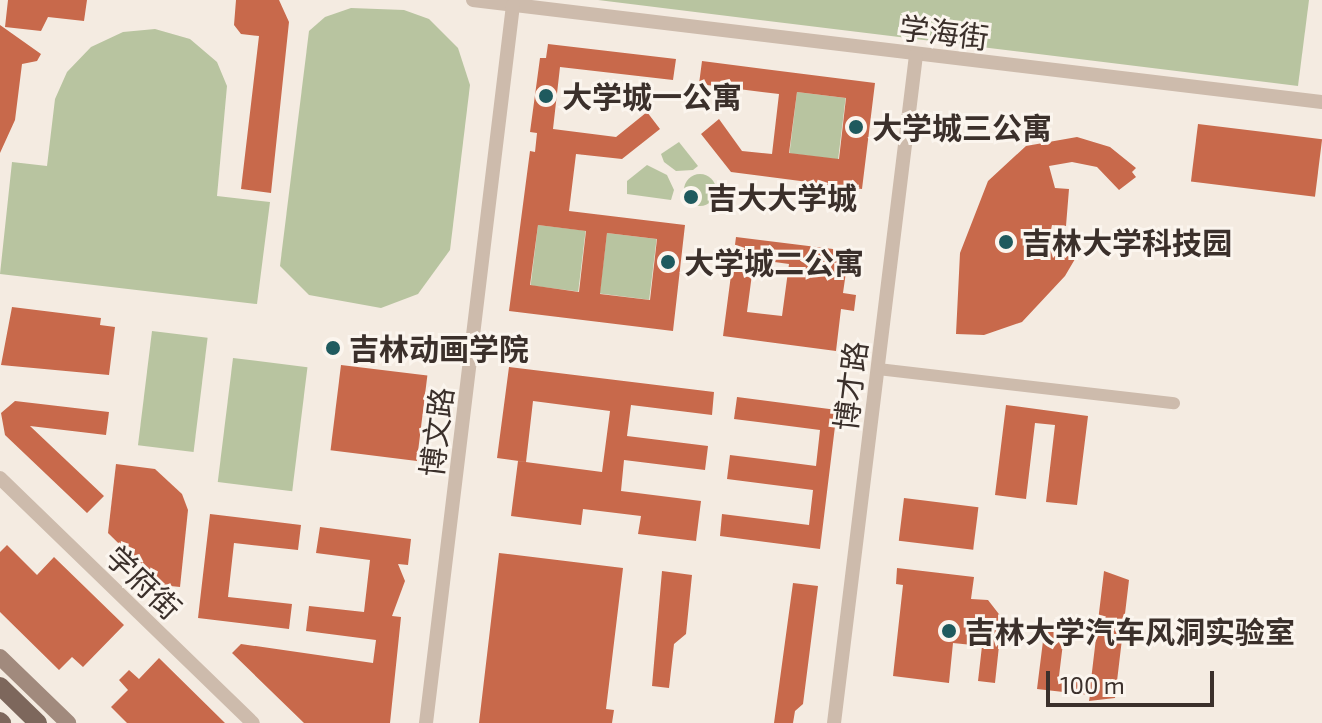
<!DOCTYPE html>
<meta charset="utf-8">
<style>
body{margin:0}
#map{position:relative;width:1322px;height:723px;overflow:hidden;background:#f4ebe1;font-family:"Exo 2","Noto Sans SC",sans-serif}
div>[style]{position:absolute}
.green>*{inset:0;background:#b8c4a0;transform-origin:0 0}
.round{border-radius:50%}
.building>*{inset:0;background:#c8694b;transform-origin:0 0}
.minor>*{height:12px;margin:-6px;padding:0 6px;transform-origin:6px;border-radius:6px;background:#cdbbac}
.tertiary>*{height:14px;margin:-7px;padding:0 7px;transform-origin:7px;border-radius:7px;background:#cdbbac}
.secondary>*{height:16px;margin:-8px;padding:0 8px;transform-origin:8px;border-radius:8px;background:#a18a7d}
.primary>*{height:18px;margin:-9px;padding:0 9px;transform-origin:9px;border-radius:9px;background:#7d675c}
.dots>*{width:22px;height:22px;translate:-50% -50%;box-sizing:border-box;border:4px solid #fbf5ee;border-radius:50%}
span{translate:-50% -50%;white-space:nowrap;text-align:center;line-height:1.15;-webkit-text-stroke:6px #fbf5ee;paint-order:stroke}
.street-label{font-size:30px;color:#3b302b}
.poi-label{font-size:30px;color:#3b302b;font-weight:700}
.left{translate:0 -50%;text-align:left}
.scale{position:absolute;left:1046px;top:671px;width:168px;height:36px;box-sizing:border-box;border:4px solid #3b302b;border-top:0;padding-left:10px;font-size:24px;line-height:28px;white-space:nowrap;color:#3b302b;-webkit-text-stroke:6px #fbf5ee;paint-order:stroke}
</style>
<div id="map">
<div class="green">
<div style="clip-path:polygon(598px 0,1309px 0,1298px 86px)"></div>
<div style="clip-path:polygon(351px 8px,404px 10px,429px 19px,458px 48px,470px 85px,450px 250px,418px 294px,381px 308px,309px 295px,280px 266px,309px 31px,325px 17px)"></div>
<div style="clip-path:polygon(155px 29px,190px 39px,217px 62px,227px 86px,217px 196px,270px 202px,257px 304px,0 274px,12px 162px,47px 166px,55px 99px,67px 72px,91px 47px,123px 32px)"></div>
<div style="left:797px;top:92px;width:49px;height:62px;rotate:7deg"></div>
<div style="clip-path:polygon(679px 142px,698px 166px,693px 170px,676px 171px,664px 162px,661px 154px)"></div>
<div style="clip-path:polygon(647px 165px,667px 175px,674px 190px,671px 200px,627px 194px,627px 181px)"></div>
<div class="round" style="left:684px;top:174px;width:32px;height:32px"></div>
<div style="left:538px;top:225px;width:48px;height:61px;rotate:7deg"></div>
<div style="left:607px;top:233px;width:50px;height:61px;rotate:7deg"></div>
<div style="left:152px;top:331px;width:56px;height:115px;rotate:7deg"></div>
<div style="left:233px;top:358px;width:75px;height:125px;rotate:7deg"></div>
</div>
<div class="building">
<div style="clip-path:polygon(8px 0,87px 0,84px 21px,48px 17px,41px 31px,5px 27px)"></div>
<div style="clip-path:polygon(236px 0,279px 0,289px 22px,271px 193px,241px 189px,259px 36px,241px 34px,234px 25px)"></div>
<div style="clip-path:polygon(0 25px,41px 54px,37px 61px,22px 64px,15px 120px,0 153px)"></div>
<div style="clip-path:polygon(evenodd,548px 44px,676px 59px,673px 80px,560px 67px,553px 129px,616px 137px,647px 112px,660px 129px,622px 159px,576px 154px,569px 211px,685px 225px,673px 331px,509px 311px,530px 151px,535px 152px,537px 133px,530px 132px,540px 58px,546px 58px,548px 44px,538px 225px,586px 231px,579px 292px,530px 285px,538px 225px,548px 44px,607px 233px,657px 239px,650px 300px,600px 294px,607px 233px)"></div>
<div style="clip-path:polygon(evenodd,702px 61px,875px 83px,862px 189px,731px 172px,701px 134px,719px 119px,742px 151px,772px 154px,779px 94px,699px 84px,702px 61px,797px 92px,846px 98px,839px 159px,789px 153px,797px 92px)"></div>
<div style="left:1198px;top:124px;width:125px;height:58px;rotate:7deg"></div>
<div style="clip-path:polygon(1077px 137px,1110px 147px,1136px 168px,1132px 172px,1136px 177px,1119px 190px,1097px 167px,1072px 162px,1049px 166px,1055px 188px,1069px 189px,1066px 226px,1052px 225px,1047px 248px,1075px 259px,1065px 276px,1022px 322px,984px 335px,956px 334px,960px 253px,988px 181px,1026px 146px)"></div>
<div style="clip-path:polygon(evenodd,736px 237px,849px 251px,843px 293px,856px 295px,854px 311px,841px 309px,836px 351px,723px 336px,736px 237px,754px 259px,789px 264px,782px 316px,747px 312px,754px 259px)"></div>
<div style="clip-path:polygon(12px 307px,101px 318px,100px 325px,115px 327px,109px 375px,1px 365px)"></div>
<div style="left:341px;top:365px;width:87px;height:86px;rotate:7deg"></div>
<div style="clip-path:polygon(509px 367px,714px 392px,712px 415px,631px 405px,627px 436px,708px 446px,705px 470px,624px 460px,621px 491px,701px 501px,696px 541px,638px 534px,641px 516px,583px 509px,581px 525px,511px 516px,518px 461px,602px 472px,610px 411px,533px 401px,526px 462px,497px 458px)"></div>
<div style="clip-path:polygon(737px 397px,837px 410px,820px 549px,720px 536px,722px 514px,809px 525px,813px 490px,727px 479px,730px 455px,816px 466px,820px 430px,734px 419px)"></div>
<div style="clip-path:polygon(15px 401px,109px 412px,106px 435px,30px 426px,104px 496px,87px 513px,5px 435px,1px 413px)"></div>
<div style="clip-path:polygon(1006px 405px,1088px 416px,1077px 505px,1046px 502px,1055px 425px,1035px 423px,1026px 499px,995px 495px)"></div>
<div style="clip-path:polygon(116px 464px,155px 469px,182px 494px,188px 510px,180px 587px,161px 585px,108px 533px)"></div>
<div style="left:904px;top:498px;width:75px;height:43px;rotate:7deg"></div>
<div style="clip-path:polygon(210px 514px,301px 525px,298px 550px,234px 543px,228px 597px,292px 604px,289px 629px,198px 618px)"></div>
<div style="clip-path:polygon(320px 527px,411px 539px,408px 565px,398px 564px,405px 581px,392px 616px,401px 617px,390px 723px,304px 723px,232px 653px,241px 644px,373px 663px,376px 640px,306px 631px,309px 606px,364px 612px,370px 560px,316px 553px)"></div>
<div style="clip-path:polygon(7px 545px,37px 575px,54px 557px,124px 625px,83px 667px,72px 657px,59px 670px,0 612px,0 552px)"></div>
<div style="clip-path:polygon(499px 553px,623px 568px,606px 709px,614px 710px,612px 723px,479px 723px)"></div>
<div style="clip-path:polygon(897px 568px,974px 577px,971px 599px,988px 600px,1002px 618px,995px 683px,978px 681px,982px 646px,953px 643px,949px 683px,893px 676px,903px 585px,896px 584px)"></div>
<div style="clip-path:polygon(662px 571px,692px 575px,686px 634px,674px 644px,669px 688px,652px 686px)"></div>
<div style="clip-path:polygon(1104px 571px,1129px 580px,1115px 698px,1089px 701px,1090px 695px,1037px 689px,1045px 625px,1065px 627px,1059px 676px,1091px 680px)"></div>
<div style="clip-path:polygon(793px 583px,818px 586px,803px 704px,795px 711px,793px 723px,774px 723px)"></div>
<div style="clip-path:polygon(159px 658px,225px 723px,127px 723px,111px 707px,128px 690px,119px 680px,129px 670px,139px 679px)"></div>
</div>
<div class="minor">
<div style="left:878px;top:369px;width:298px;rotate:6.6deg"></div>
</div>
<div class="tertiary">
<div style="left:473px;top:0;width:855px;rotate:6.85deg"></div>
<div style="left:0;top:478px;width:352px;rotate:44.1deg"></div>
<div style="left:426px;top:723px;width:723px;rotate:-83.09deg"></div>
<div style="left:834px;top:723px;width:673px;rotate:-83deg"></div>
</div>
<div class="secondary">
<div style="left:0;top:657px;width:95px;rotate:44.1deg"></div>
</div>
<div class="primary">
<div style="left:0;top:686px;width:53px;rotate:44.2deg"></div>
<div style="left:0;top:721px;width:3px;rotate:45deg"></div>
</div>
<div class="dots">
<div style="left:546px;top:96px;background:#1f5a5e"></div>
<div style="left:856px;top:127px;background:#1f5a5e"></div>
<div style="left:691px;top:197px;background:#1f5a5e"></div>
<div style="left:1006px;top:242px;background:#1f5a5e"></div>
<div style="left:668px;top:262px;background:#1f5a5e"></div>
<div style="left:333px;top:348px;background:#1f5a5e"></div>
<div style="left:949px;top:631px;background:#1f5a5e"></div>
</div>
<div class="street-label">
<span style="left:944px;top:32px;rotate:7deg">学海街</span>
<span style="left:850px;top:386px;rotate:-83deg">博才路</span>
<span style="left:436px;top:432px;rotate:-83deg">博文路</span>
<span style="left:144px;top:582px;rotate:44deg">学府街</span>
</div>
<div class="poi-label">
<span class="left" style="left:562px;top:96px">大学城一公寓</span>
<span class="left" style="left:872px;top:127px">大学城三公寓</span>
<span class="left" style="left:707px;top:197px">吉大大学城</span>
<span class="left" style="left:1022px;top:242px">吉林大学科技园</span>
<span class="left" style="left:684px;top:262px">大学城二公寓</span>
<span class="left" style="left:349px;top:348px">吉林动画学院</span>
<span class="left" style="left:965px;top:631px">吉林大学汽车风洞实验室</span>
</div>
<div class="scale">100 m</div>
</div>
